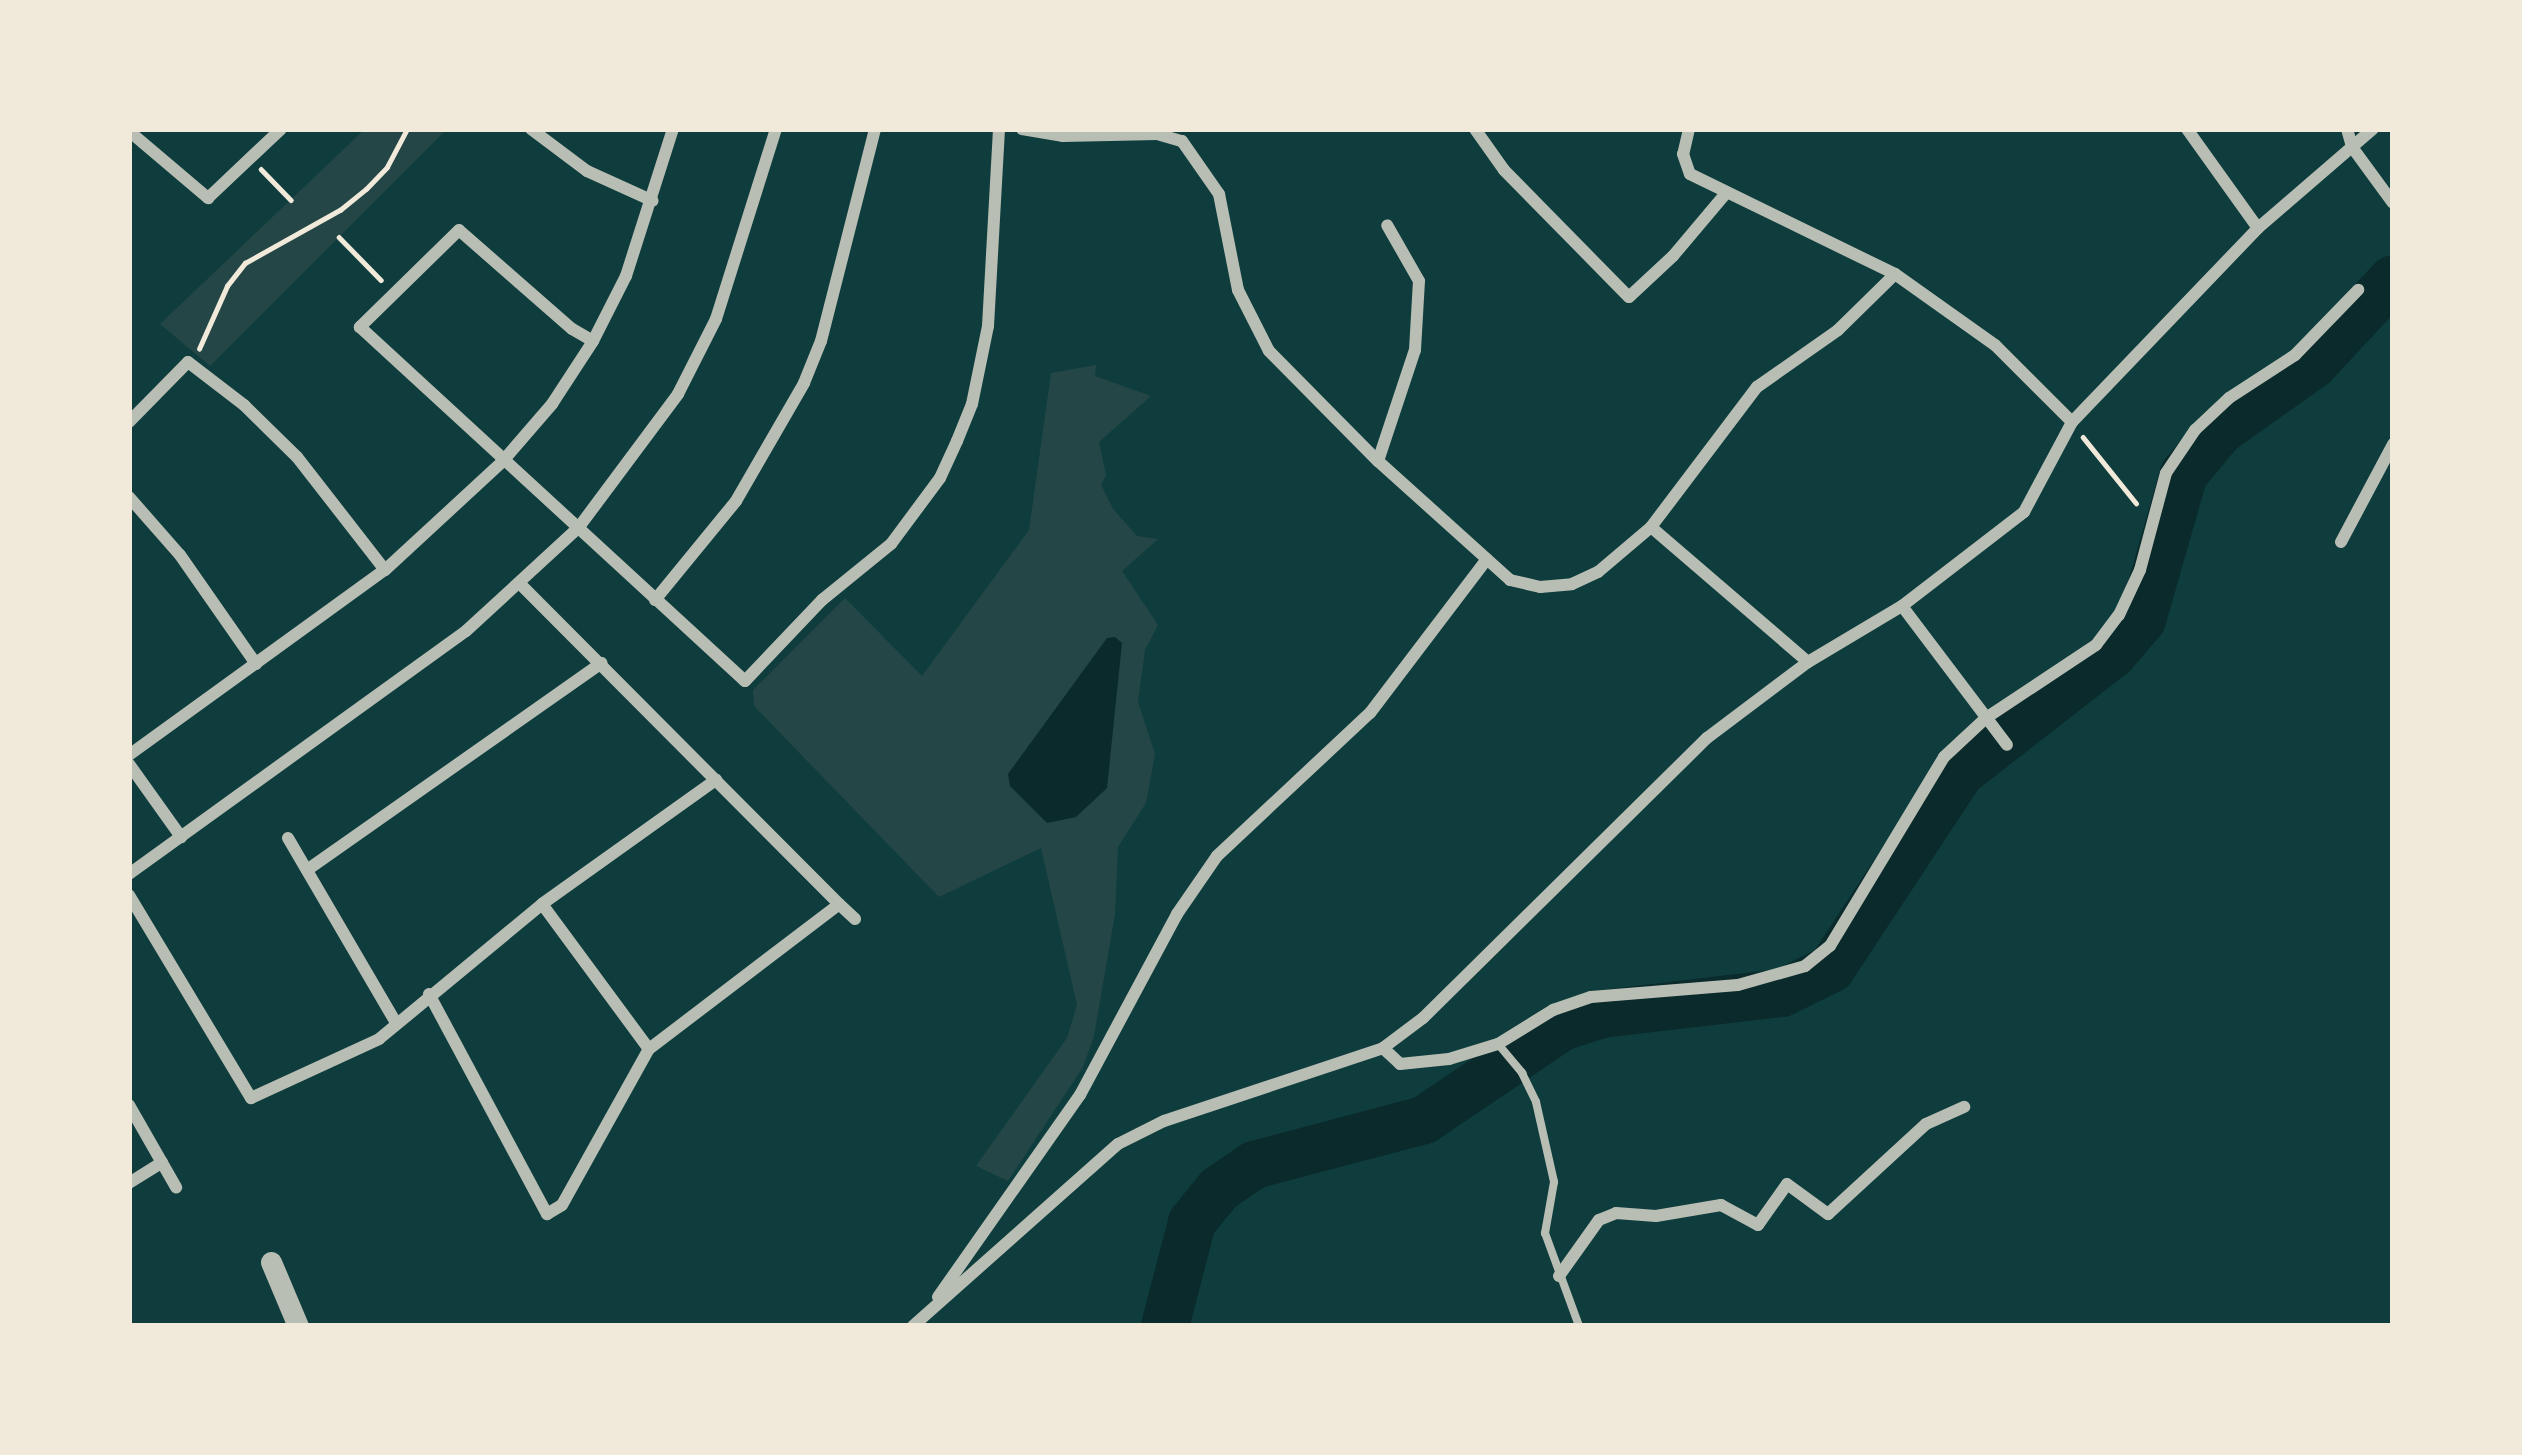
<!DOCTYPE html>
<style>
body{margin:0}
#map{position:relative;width:2522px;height:1455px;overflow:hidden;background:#0f3d3e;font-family:"Roboto Serif",serif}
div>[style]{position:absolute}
.green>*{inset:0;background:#244646}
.water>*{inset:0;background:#0a2a2b}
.river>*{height:48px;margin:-24px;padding:0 24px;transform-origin:24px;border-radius:24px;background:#0a2a2b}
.path>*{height:4.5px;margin:-2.25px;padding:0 2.25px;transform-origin:2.25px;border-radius:2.25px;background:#f1e9da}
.service>*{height:8px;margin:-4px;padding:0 4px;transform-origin:4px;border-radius:4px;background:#b8beb3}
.minor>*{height:12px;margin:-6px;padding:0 6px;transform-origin:6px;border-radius:6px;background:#b8beb3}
.tertiary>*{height:21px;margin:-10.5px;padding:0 10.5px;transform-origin:10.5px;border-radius:10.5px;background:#b8beb3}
span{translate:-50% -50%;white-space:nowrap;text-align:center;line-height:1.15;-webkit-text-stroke:12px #f1e9da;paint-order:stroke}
.frame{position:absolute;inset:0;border:132px solid #f1e9da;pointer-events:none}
</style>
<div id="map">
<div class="green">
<div style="clip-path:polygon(365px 129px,447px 129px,210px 366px,160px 324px)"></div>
<div style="clip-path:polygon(1096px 365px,1095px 376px,1151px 396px,1099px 442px,1106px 475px,1101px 485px,1113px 509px,1137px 536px,1158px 539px,1122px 571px,1158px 625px,1145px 650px,1138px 702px,1155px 754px,1146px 803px,1118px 847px,1115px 914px,1094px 1036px,1083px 1067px,1008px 1181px,976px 1166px,1067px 1038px,1077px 1005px,1041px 848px,939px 897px,754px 706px,753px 690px,845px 598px,922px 676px,1029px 530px,1051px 373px)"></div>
</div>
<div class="water">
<div style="clip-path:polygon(1115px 637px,1122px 643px,1107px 788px,1076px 817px,1047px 823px,1010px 786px,1008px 774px,1107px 638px)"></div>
</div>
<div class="river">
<div style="left:1165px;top:1326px;width:107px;rotate:-75.4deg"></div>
<div style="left:1192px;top:1222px;width:43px;rotate:-50.7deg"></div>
<div style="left:1219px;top:1189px;width:42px;rotate:-34.4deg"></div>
<div style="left:1254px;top:1165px;width:176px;rotate:-14.8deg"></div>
<div style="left:1424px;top:1120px;width:166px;rotate:-34deg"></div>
<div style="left:1562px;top:1027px;width:42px;rotate:-18deg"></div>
<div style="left:1602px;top:1014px;width:181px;rotate:-6.7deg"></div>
<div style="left:1782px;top:993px;width:55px;rotate:-26.1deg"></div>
<div style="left:1831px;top:969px;width:235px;rotate:-56.6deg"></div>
<div style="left:1960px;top:773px;width:194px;rotate:-37.9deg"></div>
<div style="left:2113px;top:654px;width:45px;rotate:-49.5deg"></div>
<div style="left:2142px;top:620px;width:152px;rotate:-74deg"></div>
<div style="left:2184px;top:474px;width:56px;rotate:-50.1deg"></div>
<div style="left:2220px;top:431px;width:114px;rotate:-35.4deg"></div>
<div style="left:2313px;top:365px;width:117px;rotate:-47.1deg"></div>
</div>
<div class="path">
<div style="left:261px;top:169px;width:43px;rotate:45.9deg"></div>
<div style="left:339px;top:237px;width:60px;rotate:45.7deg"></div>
<div style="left:199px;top:349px;width:69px;rotate:-66deg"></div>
<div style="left:227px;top:286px;width:29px;rotate:-52deg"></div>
<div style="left:245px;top:263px;width:109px;rotate:-29.2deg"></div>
<div style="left:340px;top:210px;width:33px;rotate:-39deg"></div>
<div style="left:366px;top:189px;width:30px;rotate:-46deg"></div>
<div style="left:387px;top:167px;width:43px;rotate:-62.2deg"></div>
<div style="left:2083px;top:437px;width:85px;rotate:51.2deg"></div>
</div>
<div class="service">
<div style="left:1498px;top:1044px;width:38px;rotate:50deg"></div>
<div style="left:1522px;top:1073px;width:32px;rotate:64deg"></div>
<div style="left:1536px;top:1102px;width:82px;rotate:77.3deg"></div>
<div style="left:1554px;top:1182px;width:52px;rotate:100deg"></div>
<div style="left:1545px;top:1233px;width:99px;rotate:69.9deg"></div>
</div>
<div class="minor">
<div style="left:531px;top:129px;width:70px;rotate:36.9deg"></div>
<div style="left:587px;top:171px;width:72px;rotate:24.4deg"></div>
<div style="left:1022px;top:129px;width:42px;rotate:9.7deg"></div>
<div style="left:1063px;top:136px;width:94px;rotate:-1.2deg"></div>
<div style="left:1157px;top:134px;width:26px;rotate:16deg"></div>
<div style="left:1182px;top:141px;width:65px;rotate:55.1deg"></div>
<div style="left:1219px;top:194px;width:98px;rotate:78.8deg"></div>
<div style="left:1238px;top:290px;width:68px;rotate:63.1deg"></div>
<div style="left:1269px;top:351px;width:155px;rotate:45.3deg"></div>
<div style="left:1378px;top:461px;width:178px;rotate:42deg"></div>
<div style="left:1510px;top:580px;width:31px;rotate:13deg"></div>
<div style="left:1540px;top:587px;width:32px;rotate:-5deg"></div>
<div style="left:1572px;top:584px;width:29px;rotate:-25deg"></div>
<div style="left:1598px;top:572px;width:70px;rotate:-40.3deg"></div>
<div style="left:1651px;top:527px;width:176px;rotate:-52.9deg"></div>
<div style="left:1757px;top:387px;width:99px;rotate:-35.1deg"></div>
<div style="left:1838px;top:330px;width:80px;rotate:-44.5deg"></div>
<div style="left:1895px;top:274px;width:123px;rotate:35.4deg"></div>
<div style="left:1995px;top:345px;width:109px;rotate:45deg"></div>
<div style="left:1475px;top:129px;width:50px;rotate:54.7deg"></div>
<div style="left:1504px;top:170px;width:178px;rotate:45.5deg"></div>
<div style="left:1629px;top:297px;width:60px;rotate:-43deg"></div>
<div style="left:1673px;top:256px;width:82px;rotate:-49.9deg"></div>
<div style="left:1689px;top:129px;width:26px;rotate:103deg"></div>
<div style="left:1683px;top:154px;width:21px;rotate:71deg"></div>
<div style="left:1690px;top:174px;width:228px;rotate:26deg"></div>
<div style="left:2187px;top:129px;width:122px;rotate:54.4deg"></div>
<div style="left:2347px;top:129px;width:19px;rotate:74deg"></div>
<div style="left:2352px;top:147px;width:28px;rotate:-41deg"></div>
<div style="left:129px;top:131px;width:104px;rotate:40.3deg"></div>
<div style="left:208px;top:198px;width:100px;rotate:-43.4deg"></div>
<div style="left:593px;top:341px;width:24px;rotate:-150deg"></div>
<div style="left:572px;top:329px;width:150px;rotate:-138.8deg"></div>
<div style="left:459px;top:230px;width:139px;rotate:135.6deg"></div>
<div style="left:360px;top:327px;width:523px;rotate:42.6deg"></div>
<div style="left:745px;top:681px;width:112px;rotate:-46.5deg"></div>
<div style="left:822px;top:600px;width:89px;rotate:-39.1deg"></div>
<div style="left:891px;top:544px;width:82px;rotate:-53.4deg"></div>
<div style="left:940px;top:478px;width:41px;rotate:-65.3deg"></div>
<div style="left:957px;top:441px;width:40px;rotate:-68deg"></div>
<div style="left:972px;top:404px;width:80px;rotate:-78.4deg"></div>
<div style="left:988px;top:326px;width:197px;rotate:-86.8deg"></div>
<div style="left:129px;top:422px;width:84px;rotate:-45.5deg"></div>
<div style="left:188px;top:362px;width:71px;rotate:37.5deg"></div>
<div style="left:244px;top:405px;width:74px;rotate:44.5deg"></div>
<div style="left:297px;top:457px;width:143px;rotate:52.1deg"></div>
<div style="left:1378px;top:461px;width:117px;rotate:-71.6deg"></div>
<div style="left:1415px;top:350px;width:69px;rotate:-86.7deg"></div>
<div style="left:1419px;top:281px;width:64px;rotate:-119.7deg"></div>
<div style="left:129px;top:497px;width:77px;rotate:48.7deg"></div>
<div style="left:180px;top:555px;width:133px;rotate:55.1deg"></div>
<div style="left:1651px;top:527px;width:207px;rotate:40.7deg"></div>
<div style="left:2341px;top:542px;width:111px;rotate:-62deg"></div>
<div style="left:655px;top:600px;width:128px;rotate:-50.7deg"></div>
<div style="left:736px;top:501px;width:136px;rotate:-60deg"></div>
<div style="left:804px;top:383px;width:45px;rotate:-68deg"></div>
<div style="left:821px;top:341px;width:219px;rotate:-75.7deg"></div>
<div style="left:1902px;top:606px;width:174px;rotate:52.9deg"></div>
<div style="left:129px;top:755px;width:316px;rotate:-35.9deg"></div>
<div style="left:385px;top:570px;width:159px;rotate:-42.7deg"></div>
<div style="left:502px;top:462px;width:77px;rotate:-49.2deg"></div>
<div style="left:552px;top:404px;width:75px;rotate:-56.9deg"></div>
<div style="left:593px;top:341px;width:73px;rotate:-63.1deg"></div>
<div style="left:626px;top:276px;width:154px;rotate:-72.3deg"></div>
<div style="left:129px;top:764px;width:90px;rotate:54.5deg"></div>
<div style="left:288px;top:838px;width:214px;rotate:59.7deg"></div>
<div style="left:307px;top:870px;width:360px;rotate:-35.1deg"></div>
<div style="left:129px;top:874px;width:415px;rotate:-35.8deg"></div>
<div style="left:466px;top:631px;width:154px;rotate:-42.6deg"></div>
<div style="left:579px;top:527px;width:166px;rotate:-53.3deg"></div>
<div style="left:678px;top:394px;width:84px;rotate:-63.1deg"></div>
<div style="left:716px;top:319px;width:199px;rotate:-72.5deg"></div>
<div style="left:129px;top:895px;width:237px;rotate:59deg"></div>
<div style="left:251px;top:1098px;width:141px;rotate:-24.7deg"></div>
<div style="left:379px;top:1039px;width:212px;rotate:-39.6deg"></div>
<div style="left:542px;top:904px;width:214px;rotate:-35.5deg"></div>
<div style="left:542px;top:904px;width:180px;rotate:53.6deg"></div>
<div style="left:839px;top:904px;width:22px;rotate:43deg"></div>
<div style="left:429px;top:994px;width:250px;rotate:61.8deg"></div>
<div style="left:547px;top:1214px;width:17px;rotate:-31deg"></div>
<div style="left:562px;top:1205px;width:179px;rotate:-60.9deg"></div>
<div style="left:649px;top:1049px;width:239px;rotate:-37.3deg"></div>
<div style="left:839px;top:904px;width:452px;rotate:-134.9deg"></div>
<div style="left:1383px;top:1048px;width:23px;rotate:43deg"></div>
<div style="left:1400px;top:1064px;width:49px;rotate:-5.8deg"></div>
<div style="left:1449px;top:1059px;width:51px;rotate:-17deg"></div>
<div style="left:1498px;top:1044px;width:65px;rotate:-31.7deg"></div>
<div style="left:1553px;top:1010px;width:40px;rotate:-18.9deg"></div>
<div style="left:1591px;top:997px;width:147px;rotate:-4.7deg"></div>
<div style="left:1738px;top:985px;width:70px;rotate:-15.8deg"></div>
<div style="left:1805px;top:966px;width:32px;rotate:-39deg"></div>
<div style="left:1830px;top:946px;width:221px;rotate:-58.9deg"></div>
<div style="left:1944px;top:757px;width:57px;rotate:-42.9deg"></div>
<div style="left:1986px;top:718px;width:132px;rotate:-33.6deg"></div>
<div style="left:2096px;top:645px;width:38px;rotate:-53deg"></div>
<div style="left:2119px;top:615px;width:50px;rotate:-65deg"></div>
<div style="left:2140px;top:570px;width:100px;rotate:-75deg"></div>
<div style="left:2166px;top:473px;width:52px;rotate:-56deg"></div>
<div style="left:2195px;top:430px;width:47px;rotate:-43.3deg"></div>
<div style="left:2229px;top:398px;width:79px;rotate:-33.1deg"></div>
<div style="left:2295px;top:355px;width:91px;rotate:-45.9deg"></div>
<div style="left:129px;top:1105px;width:95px;rotate:60.2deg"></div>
<div style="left:129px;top:1183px;width:39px;rotate:-32deg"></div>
<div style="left:1559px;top:1276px;width:69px;rotate:-54.5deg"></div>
<div style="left:1599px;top:1220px;width:18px;rotate:-22deg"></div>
<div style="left:1616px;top:1213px;width:40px;rotate:4.3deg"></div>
<div style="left:1656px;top:1216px;width:66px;rotate:-9.6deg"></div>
<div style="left:1721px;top:1205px;width:42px;rotate:28.4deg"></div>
<div style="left:1758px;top:1225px;width:50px;rotate:-54.7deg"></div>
<div style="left:1787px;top:1184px;width:51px;rotate:36.2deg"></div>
<div style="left:1828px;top:1214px;width:133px;rotate:-42.6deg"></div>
<div style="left:1926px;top:1124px;width:42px;rotate:-24.1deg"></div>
<div style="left:938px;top:1297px;width:247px;rotate:-54.9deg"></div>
<div style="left:1080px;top:1095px;width:205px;rotate:-61.8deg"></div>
<div style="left:1177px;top:914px;width:70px;rotate:-55.4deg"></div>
<div style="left:1217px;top:856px;width:209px;rotate:-43.1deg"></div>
<div style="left:1370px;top:713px;width:193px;rotate:-52.8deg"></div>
<div style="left:913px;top:1326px;width:274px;rotate:-41.6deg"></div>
<div style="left:1118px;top:1144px;width:51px;rotate:-26.6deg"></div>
<div style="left:1164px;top:1121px;width:231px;rotate:-18.4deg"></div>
<div style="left:1383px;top:1048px;width:50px;rotate:-36.9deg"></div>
<div style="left:1423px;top:1018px;width:399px;rotate:-44.6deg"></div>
<div style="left:1707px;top:738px;width:126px;rotate:-37deg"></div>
<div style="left:1808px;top:662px;width:109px;rotate:-30.8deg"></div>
<div style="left:1902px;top:606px;width:154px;rotate:-37.6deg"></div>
<div style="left:2024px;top:512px;width:102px;rotate:-61.9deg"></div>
<div style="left:2072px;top:422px;width:269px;rotate:-46.2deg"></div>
<div style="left:2258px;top:228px;width:124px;rotate:-40.8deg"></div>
<div style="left:2352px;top:147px;width:69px;rotate:53.8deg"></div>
</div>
<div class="tertiary">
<div style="left:271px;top:1262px;width:69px;rotate:67.1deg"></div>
</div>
<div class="frame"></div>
</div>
